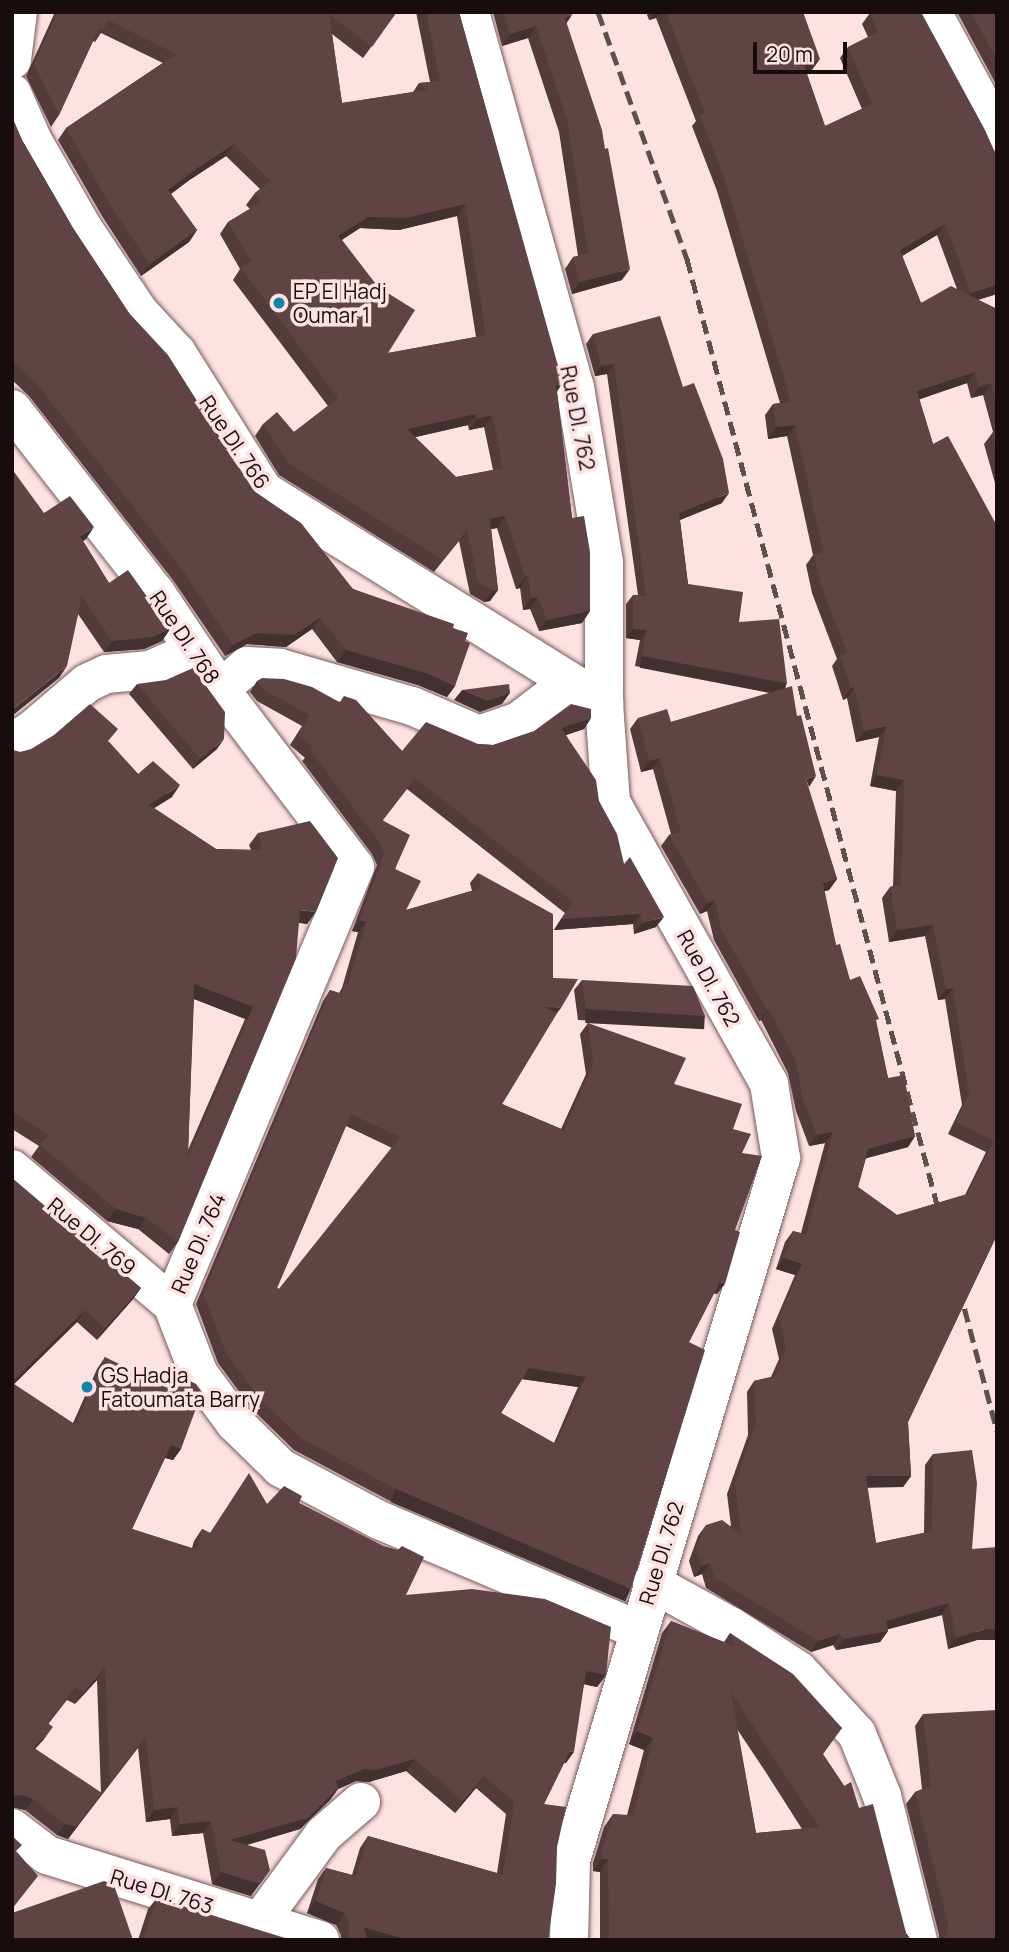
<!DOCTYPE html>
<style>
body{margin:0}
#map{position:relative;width:1009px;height:1952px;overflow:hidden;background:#fee2e2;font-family:Manrope,sans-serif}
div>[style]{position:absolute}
.roads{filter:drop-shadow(0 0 2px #765859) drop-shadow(0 0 2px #765859)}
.minor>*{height:38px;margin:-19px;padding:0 19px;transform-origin:19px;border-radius:19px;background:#fff}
.rail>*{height:5px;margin-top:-2.5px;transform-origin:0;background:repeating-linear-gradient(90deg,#5e4e4e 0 14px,transparent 0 21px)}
.wall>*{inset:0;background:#533a3b}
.shaded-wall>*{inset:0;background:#433030;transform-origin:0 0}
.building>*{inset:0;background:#604445}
.dots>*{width:19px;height:19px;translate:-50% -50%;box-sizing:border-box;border:4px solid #fee2e2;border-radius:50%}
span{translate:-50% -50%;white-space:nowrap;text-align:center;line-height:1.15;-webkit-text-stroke:7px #fee2e2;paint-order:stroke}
.poi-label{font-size:21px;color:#180d0d}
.left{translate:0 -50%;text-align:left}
.street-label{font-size:21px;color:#180d0d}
.frame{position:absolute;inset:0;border:14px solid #180d0d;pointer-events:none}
.scale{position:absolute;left:753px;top:42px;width:94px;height:32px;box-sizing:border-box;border:4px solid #180d0d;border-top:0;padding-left:9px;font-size:21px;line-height:24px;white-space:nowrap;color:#180d0d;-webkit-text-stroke:5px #fee2e2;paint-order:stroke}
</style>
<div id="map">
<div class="roads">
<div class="minor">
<div style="left:470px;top:12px;width:389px;rotate:74.4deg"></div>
<div style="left:575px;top:387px;width:177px;rotate:80.6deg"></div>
<div style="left:604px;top:562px;width:141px;rotate:90deg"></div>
<div style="left:604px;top:703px;width:99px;rotate:86deg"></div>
<div style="left:611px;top:802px;width:323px;rotate:60.7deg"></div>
<div style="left:769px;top:1084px;width:75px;rotate:80.8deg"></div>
<div style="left:781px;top:1158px;width:733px;rotate:106.65deg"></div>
<div style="left:571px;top:1860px;width:80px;rotate:91.4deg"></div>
<div style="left:932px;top:12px;width:136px;rotate:61.6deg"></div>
<div style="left:12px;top:60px;width:48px;rotate:-82.9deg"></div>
<div style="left:12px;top:93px;width:52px;rotate:66.4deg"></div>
<div style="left:33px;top:141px;width:100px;rotate:60.1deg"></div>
<div style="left:83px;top:228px;width:101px;rotate:56.3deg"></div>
<div style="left:139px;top:312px;width:56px;rotate:47.2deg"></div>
<div style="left:177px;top:353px;width:163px;rotate:57.8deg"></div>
<div style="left:264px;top:491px;width:401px;rotate:31.9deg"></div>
<div style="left:12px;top:409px;width:234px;rotate:52deg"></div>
<div style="left:156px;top:593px;width:115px;rotate:56.3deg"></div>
<div style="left:220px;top:689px;width:223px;rotate:52.8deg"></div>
<div style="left:355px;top:867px;width:474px;rotate:112.7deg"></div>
<div style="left:172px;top:1304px;width:75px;rotate:68.9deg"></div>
<div style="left:199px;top:1374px;width:61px;rotate:53.7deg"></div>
<div style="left:235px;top:1423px;width:64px;rotate:44.4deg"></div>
<div style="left:281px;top:1468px;width:111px;rotate:28deg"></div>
<div style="left:379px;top:1520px;width:281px;rotate:23deg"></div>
<div style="left:220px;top:689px;width:35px;rotate:-40deg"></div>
<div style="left:247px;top:666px;width:33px;rotate:3deg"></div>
<div style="left:280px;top:668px;width:137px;rotate:16.1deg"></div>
<div style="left:412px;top:706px;width:73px;rotate:23.4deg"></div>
<div style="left:479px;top:735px;width:42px;rotate:-19.3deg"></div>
<div style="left:519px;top:721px;width:49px;rotate:-37.6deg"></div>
<div style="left:558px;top:691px;width:39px;rotate:13deg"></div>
<div style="left:12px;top:742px;width:23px;rotate:-31deg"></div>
<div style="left:32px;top:730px;width:72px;rotate:-40.5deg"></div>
<div style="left:87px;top:683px;width:21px;rotate:-25deg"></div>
<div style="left:106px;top:674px;width:44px;rotate:-5.2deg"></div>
<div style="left:150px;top:670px;width:47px;rotate:-23.8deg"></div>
<div style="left:12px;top:1169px;width:209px;rotate:40.2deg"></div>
<div style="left:652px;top:1583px;width:91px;rotate:28.8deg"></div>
<div style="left:732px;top:1627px;width:79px;rotate:33.1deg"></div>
<div style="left:798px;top:1670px;width:87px;rotate:47.3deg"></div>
<div style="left:857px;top:1734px;width:67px;rotate:68deg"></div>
<div style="left:882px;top:1796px;width:148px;rotate:76deg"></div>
<div style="left:12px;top:1828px;width:44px;rotate:37.6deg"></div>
<div style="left:47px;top:1855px;width:286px;rotate:17.3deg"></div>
<div style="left:260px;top:1921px;width:108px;rotate:-53.7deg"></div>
<div style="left:324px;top:1834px;width:49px;rotate:-40.9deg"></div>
</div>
</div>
<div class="rail">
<div style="left:598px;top:12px;width:263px;rotate:70.2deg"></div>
<div style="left:687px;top:259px;width:994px;rotate:75.19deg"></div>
<div style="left:959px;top:1288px;width:148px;rotate:75.1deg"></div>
</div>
<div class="wall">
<div style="clip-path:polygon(evenodd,55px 12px,396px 13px,363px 58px,332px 34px,342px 103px,413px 92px,419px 83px,430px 82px,416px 12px,459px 12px,562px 384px,557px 391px,572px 518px,590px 611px,582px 623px,539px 631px,530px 609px,523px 610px,520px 588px,516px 589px,497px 528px,491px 529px,498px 590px,490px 601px,484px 602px,470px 594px,459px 541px,434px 572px,279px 475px,255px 436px,263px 424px,294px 432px,328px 406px,233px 280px,240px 269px,220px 234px,228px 222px,250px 209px,246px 205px,255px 193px,260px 189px,226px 156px,188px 181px,171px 194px,197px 230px,189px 242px,141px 276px,102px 216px,58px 140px,66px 128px,163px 63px,101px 33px,95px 42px,93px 41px,59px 115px,51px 127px,26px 76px,55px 12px,457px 216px,476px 337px,388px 353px,378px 287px,342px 240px,360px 228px,399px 230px,457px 216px,55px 12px,468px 425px,469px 430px,484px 427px,493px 470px,456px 477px,415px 437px,468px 425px)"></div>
<div style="clip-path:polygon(493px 12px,571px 12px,566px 23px,622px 280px,572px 294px,565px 269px,573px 257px,578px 256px,559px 132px,528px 38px,502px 46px)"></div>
<div style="clip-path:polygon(evenodd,646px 12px,803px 12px,812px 70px,806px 72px,825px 126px,862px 109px,840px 58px,848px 47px,868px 37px,862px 24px,870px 13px,997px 157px,997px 294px,978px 300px,997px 309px,997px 490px,984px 444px,993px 432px,983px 395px,971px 398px,967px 383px,919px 399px,933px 444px,997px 526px,997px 1235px,908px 1422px,911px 1476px,903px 1487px,867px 1487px,876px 1543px,924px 1533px,925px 1465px,933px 1454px,972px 1549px,977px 1640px,948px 1649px,942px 1615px,887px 1629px,888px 1631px,880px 1642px,836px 1650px,833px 1645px,811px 1652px,706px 1588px,702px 1574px,694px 1577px,689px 1561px,698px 1536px,706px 1525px,731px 1526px,727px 1494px,748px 1435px,747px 1392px,754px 1381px,771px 1377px,779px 1359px,772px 1329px,795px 1275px,776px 1269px,785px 1242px,793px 1231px,801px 1233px,825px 1143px,809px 1146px,796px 1111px,788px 1073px,761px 1020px,759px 1021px,714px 940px,707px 911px,700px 914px,661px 846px,669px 835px,671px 834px,653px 769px,641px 772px,630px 729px,638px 718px,671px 722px,774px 692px,635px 666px,640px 640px,626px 638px,626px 604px,633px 595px,638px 595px,607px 374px,595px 376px,586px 344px,593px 334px,722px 503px,680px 520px,688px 584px,739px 622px,787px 683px,783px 689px,808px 788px,837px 879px,829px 890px,824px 891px,836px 945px,850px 980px,876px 1023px,888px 1078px,915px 1136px,908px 1147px,866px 1158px,858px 1187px,897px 1215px,965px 1195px,986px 1152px,948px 1134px,962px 1105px,945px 999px,938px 1000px,925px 936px,889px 942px,882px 898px,890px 887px,893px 886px,896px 791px,870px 786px,879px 737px,856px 742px,847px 698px,843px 700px,832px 666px,837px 659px,812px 593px,806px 565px,813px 555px,787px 436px,768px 439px,765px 415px,773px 404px,780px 403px,717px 191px,692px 126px,696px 121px,656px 18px,649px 20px,646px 12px,937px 235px,957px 289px,921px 303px,902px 256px,937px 235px)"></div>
<div style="clip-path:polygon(957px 12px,997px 12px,997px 86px)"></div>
<div style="clip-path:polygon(12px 117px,22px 140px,73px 228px,129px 313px,254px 491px,353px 589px,453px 628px,465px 641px,455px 686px,447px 697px,418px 685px,337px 662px,312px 629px,286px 647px,247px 644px,225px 656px,173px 580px,29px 396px,12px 380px)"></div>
<div style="clip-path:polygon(44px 513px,86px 539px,83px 541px,109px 583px,170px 629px,162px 641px,144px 649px,104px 652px,78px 614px,59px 678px)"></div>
<div style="clip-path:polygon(evenodd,257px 681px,340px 702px,344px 696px,402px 751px,478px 744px,493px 745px,591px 718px,584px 729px,566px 735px,599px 801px,624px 864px,656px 927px,634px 934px,633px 924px,554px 930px,565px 913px,407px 789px,383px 820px,406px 910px,472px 891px,470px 883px,478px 873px,553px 978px,557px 1013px,502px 1104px,561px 1129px,586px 1074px,580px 1034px,588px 1023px,674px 1084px,733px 1129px,742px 1153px,735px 1230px,717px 1294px,714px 1293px,689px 1342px,624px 1600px,388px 1500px,294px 1450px,252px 1409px,218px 1363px,196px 1304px,323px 1001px,330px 990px,339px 993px,342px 988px,358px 932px,352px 931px,377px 865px,372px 854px,302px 761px,305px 758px,290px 745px,302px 726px,257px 701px,250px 692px,257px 681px,346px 1126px,392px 1148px,279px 1289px,277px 1288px,346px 1126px,257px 681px,522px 1379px,578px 1387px,554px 1443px,501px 1413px,522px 1379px)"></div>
<div style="clip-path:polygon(137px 684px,217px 749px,193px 769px,129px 694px)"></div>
<div style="clip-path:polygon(evenodd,109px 742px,138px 774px,172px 797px,154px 808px,216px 849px,251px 850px,249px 845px,258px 833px,307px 924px,299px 923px,178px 1242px,169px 1254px,138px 1229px,107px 1221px,31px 1157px,39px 1146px,12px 1129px,12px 750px,20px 752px,109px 742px,194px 999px,245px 1019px,188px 1150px,194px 999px)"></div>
<div style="clip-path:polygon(582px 980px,705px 1016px,698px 1027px,578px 1020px,574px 990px)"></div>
<div style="clip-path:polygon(evenodd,12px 1178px,141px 1288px,133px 1299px,97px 1340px,77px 1322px,14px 1384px,73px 1423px,97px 1369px,105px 1357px,181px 1449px,173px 1460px,165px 1458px,132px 1529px,192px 1548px,194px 1541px,202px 1529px,210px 1533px,267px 1504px,299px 1503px,383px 1546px,398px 1550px,402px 1546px,406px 1595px,606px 1675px,597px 1687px,584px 1684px,566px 1763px,564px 1763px,544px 1804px,557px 1847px,548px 1940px,341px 1940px,341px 1935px,336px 1925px,307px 1913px,318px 1879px,326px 1868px,352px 1875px,360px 1848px,368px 1836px,497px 1873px,506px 1814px,476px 1788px,455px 1813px,406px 1771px,369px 1782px,356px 1781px,338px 1789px,330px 1800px,300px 1829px,247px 1845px,251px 1896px,212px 1884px,203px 1833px,172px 1836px,170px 1819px,146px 1822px,138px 1748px,68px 1839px,57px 1835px,25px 1810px,12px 1807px,12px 1178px,97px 1680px,101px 1793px,35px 1749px,44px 1739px,49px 1723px,67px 1700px,75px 1704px,97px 1680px)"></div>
<div style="clip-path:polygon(evenodd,671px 1621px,724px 1642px,730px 1633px,842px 1728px,823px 1754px,859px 1808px,906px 1933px,911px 1940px,600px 1940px,600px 1872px,593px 1871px,593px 1863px,604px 1827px,613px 1814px,627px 1815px,644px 1750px,629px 1744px,662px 1633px,671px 1621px,737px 1729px,765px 1771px,802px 1829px,756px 1833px,737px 1729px)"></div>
<div style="clip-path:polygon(923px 1714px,997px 1940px,939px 1940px,939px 1935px,906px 1804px,915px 1792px,922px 1789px,915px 1726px)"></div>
<div style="clip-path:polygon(157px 1898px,288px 1940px,138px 1940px,148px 1909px)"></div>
</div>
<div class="shaded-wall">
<div style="clip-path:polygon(655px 12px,660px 12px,656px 18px,649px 20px)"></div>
<div style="clip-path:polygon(572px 15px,564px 27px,565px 18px)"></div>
<div style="clip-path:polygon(536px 26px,528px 38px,502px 46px,510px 34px)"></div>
<div style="clip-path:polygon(820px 59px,812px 70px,796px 76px,804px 65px)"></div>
<div style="clip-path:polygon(234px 144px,226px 156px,188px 181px,160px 202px,168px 190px,196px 169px)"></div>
<div style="clip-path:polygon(465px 204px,457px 216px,399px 230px,360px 228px,330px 247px,338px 236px,368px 217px)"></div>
<div style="clip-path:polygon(945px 224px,937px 235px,892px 262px,900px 250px)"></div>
<div style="clip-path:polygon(197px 230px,189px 242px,141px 276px,150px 264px)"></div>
<div style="clip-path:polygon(630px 269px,622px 280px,572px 294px,580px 282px)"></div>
<div style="clip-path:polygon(997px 285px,997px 294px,963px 304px,971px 293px)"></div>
<div style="clip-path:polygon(614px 364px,607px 374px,595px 376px,601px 366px)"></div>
<div style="clip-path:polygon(975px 372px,967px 383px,909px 403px,917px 391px)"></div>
<div style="clip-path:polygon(991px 383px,983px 395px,971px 398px,979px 387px)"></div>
<div style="clip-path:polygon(562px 384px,554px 396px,556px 385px)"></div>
<div style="clip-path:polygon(476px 414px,468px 425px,399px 441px,407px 429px)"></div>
<div style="clip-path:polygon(492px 415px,484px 427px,469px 430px,477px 419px)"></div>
<div style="clip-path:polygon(795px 425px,787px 436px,768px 439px,776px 427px)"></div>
<div style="clip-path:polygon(729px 493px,722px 503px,672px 523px,679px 513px)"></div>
<div style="clip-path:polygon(505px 516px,497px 528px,482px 531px,490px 519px)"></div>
<div style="clip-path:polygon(94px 527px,86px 539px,72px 548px,80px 536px)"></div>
<div style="clip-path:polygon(528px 576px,520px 588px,516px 589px,525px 577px)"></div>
<div style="clip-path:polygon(498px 590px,490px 601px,484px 602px,492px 591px)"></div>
<div style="clip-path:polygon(538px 597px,530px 609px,523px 610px,531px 598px)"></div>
<div style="clip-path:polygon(590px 611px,582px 623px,539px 631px,547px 620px)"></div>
<div style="clip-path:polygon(320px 618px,312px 629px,286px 647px,247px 644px,225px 656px,233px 645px,256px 633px)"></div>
<div style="clip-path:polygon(170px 629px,162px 641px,144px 649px,104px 652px,112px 641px)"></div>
<div style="clip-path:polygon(633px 629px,647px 630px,640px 640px,626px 638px)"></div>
<div style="clip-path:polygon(346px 650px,426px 673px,455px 686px,447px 697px,418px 685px,337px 662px)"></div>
<div style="left:642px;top:656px;width:147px;height:12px;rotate:11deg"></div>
<div style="clip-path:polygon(67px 666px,59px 678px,12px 716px,12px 710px)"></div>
<div style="clip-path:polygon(854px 687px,847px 698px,843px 700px,851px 688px)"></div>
<div style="clip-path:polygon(462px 690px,510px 693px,502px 704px,480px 712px,454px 700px)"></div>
<div style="clip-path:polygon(591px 718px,584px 729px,554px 739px,561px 728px)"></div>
<div style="clip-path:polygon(887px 726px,879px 737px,856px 742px,864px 731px)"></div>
<div style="clip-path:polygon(224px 739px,217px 749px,193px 769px,200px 759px)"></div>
<div style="clip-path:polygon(660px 758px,653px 769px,641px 772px,649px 761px)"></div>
<div style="clip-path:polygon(877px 775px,904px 780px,896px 791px,870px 786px)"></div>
<div style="clip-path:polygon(816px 776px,809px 787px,806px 779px)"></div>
<div style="clip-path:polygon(180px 785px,172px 797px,140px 817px,149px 805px)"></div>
<div style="clip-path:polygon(837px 879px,829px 890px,815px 894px,823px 883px)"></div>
<div style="clip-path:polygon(715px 900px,707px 911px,700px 914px,708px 903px)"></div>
<div style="clip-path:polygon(300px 910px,316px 912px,307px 924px,292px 921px)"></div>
<div style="clip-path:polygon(640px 914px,633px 924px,554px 930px,561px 919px)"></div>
<div style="clip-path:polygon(664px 917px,656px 927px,634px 934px,642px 923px)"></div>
<div style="clip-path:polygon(359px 920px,366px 922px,358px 932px,352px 931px)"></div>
<div style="clip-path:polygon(933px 925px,925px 936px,889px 942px,897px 930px)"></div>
<div style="left:194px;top:984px;width:63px;height:14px;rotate:21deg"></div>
<div style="clip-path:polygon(953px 988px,945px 999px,938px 1000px,946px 989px)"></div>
<div style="clip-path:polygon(544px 1007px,561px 1008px,553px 1018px)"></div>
<div style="left:586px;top:1009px;width:119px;height:14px;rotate:3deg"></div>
<div style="clip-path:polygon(769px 1009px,761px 1020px,759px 1021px,767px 1010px)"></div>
<div style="clip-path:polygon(833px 1132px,825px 1143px,809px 1146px,817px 1135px)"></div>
<div style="clip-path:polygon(915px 1136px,908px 1147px,860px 1160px,868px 1149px)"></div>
<div style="clip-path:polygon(116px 1209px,146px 1218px,138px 1229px,107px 1221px)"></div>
<div style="clip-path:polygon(784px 1258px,802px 1264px,795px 1275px,776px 1269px)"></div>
<div style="clip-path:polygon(720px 1282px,725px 1284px,717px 1294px,713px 1293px)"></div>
<div style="clip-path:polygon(141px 1288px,133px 1299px,97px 1340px,105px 1328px)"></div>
<div style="clip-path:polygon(85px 1310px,77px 1322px,12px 1386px,12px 1382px)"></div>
<div style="clip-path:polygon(529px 1368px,586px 1377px,578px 1387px,521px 1379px)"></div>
<div style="clip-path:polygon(171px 1445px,181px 1449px,173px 1460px,162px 1457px)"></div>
<div style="clip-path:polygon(866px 1476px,911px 1476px,903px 1487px,858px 1488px)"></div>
<div style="left:396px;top:1489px;width:255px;height:14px;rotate:23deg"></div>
<div style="clip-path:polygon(710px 1563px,702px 1574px,694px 1577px,702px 1566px)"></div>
<div style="clip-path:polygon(949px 1603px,942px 1615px,878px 1632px,886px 1621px)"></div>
<div style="clip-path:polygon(985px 1629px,997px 1629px,997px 1640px,977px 1640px,948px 1649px,956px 1638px)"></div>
<div style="clip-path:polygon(888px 1631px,880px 1642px,836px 1650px,844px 1639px)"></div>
<div style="clip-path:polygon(840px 1634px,833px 1645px,811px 1652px,818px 1641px)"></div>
<div style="clip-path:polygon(105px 1668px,97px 1680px,75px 1704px,84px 1692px)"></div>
<div style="clip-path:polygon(586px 1671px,606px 1675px,597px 1687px,578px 1683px)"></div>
<div style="clip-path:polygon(53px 1727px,44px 1739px,25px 1760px,34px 1748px)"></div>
<div style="clip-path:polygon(637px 1731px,653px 1738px,644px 1750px,629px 1744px)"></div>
<div style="clip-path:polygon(570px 1751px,574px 1752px,566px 1763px,562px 1763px)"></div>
<div style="clip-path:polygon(415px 1759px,406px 1771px,369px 1782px,356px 1781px,338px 1789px,330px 1800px,300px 1829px,222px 1852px,230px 1840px,336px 1781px,364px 1769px)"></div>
<div style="clip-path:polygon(484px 1776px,476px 1788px,455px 1813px,463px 1801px)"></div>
<div style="clip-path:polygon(102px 1793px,68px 1839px,57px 1835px,65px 1824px)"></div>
<div style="clip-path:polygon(22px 1795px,33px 1799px,25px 1810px,12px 1807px,12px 1796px)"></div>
<div style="clip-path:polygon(178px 1807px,170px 1819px,146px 1822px,154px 1810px)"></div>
<div style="clip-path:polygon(211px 1821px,203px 1833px,172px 1836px,180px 1824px)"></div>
<div style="clip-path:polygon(602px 1859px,608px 1859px,600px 1872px,593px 1871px)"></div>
<div style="clip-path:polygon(270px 1870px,251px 1896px,212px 1884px,221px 1872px)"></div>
<div style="clip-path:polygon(316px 1901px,344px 1913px,336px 1925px,307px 1913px)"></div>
<div style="clip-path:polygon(363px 1927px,408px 1940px,359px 1940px)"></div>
</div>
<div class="building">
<div style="clip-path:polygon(evenodd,58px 12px,396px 13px,372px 47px,329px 14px,342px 103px,427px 90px,419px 83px,440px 81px,426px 12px,459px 12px,562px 380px,562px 384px,556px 385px,572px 518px,584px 516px,590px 552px,590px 611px,547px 620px,538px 597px,531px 598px,528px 576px,525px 577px,505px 516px,490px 519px,498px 590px,492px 591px,478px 582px,467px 529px,443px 560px,288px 463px,263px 424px,277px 412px,294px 432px,338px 398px,241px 268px,251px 261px,228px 222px,261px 202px,255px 193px,271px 181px,234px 144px,196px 169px,168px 190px,197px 230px,150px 264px,110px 205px,66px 128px,176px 54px,108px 20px,103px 30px,99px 28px,59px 115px,34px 64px,58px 12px,465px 204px,486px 335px,388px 353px,415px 310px,378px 287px,338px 236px,368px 217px,407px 218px,465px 204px,58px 12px,476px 414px,477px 419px,492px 415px,503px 468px,456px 477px,407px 429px,476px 414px)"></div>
<div style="clip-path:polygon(504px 12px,571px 12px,572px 15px,565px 18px,602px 130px,605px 149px,608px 148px,630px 269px,580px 282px,573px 257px,588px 253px,567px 120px,536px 26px,510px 34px)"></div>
<div style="clip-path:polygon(666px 12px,803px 12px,820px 59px,804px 65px,825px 126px,872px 104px,848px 47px,878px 32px,870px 13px,872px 12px,921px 12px,985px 130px,997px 157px,997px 285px,971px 293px,945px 224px,900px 250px,921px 303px,951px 286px,997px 309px,997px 406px,991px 383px,979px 387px,975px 372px,917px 391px,933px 444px,948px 436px,997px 526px,997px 1235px,908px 1422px,911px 1476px,866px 1476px,876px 1543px,932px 1531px,933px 1454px,972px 1450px,977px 1483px,972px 1549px,997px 1547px,997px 1629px,985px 1629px,956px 1638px,949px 1603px,886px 1621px,888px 1631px,844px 1639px,840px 1634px,818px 1641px,714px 1577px,710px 1563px,702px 1566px,696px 1549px,706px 1525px,722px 1520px,741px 1534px,735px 1483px,756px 1424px,754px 1381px,775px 1376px,786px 1348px,779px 1318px,802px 1264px,784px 1258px,793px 1231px,806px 1235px,833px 1132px,817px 1135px,803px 1100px,796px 1062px,769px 1009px,767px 1010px,721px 929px,715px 900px,708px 903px,669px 835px,681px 832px,660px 758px,649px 761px,638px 718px,667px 709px,671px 722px,792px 686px,797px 716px,801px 715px,816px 776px,806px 779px,837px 879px,823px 883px,836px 945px,840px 944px,850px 980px,860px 976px,879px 1019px,876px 1020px,888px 1078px,904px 1075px,915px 1136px,868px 1149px,858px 1187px,897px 1215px,967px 1194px,994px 1141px,956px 1122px,969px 1094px,953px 988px,946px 989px,933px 925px,897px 930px,890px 887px,901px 885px,904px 780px,877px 775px,887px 726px,864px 731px,854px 687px,851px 688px,840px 655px,847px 653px,820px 582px,814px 554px,823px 552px,795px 425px,776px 427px,773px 404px,791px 402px,725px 180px,700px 115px,705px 114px)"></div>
<div style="clip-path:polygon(971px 12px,997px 12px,997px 60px)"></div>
<div style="clip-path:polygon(12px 117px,22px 140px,73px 228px,129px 313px,168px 355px,254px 491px,301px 523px,353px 589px,454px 624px,453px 628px,468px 633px,465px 641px,470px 643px,455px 686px,426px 673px,346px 650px,320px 618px,294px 635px,256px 633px,233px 645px,181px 568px,37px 384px,16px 365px,12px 368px)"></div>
<div style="clip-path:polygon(660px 316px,683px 387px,694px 383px,723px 459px,729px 493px,679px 513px,688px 584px,743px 592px,739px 622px,779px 619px,787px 683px,642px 656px,647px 630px,633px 629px,633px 595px,646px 596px,614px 364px,601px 366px,593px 334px)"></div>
<div style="clip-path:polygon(997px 430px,997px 450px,992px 433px)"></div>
<div style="clip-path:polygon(12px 469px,44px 513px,70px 496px,94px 527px,80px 536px,109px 583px,128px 570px,170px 629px,153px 637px,112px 641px,82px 596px,67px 666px,12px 710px)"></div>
<div style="clip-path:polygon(193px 668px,225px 712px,224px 739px,200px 759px,137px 684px,166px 680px)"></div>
<div style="clip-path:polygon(evenodd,262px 678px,284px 679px,312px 687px,341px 703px,344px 696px,356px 700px,402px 751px,426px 722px,478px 744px,493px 745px,534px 731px,571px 704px,591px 709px,591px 718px,561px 728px,596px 780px,599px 801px,617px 834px,624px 864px,630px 857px,664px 917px,642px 923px,640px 914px,561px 919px,573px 902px,415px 778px,382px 820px,410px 835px,395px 869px,421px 881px,406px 910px,481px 888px,478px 873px,553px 914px,553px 978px,578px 979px,561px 1008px,544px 1007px,557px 1013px,502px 1104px,564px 1130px,593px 1064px,588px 1023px,686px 1058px,674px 1084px,742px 1104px,733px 1129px,751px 1134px,742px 1153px,762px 1156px,735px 1230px,740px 1232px,725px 1284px,720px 1282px,689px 1342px,705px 1350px,631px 1589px,396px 1489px,302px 1439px,259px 1398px,226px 1353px,203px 1294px,330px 990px,342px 994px,345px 984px,348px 985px,366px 922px,359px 920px,384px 854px,380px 843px,310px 750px,313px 747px,298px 735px,309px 715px,264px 690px,257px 681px,262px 678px,351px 1114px,400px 1137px,279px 1289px,277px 1288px,351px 1114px,262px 678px,529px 1368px,586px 1377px,556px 1444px,501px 1413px,529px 1368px)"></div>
<div style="clip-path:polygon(509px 684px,510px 693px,487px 701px,462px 690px)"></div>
<div style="clip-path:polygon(evenodd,90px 704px,118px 729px,108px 741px,138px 774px,153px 761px,180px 785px,149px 805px,216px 849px,262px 850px,258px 833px,310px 821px,338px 858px,316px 912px,300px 910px,296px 958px,178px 1242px,146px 1218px,116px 1209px,40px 1145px,49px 1135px,12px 1112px,12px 750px,20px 752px,31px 749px,54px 735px,90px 704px,194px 984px,253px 1007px,188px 1157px,194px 984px)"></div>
<div style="clip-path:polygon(582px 980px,693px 986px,705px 1016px,586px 1009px)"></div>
<div style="clip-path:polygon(12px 1178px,141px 1288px,105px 1328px,85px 1310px,12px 1382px)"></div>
<div style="clip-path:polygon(105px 1357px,172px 1390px,181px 1376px,196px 1384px,202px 1392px,181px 1449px,171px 1445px,132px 1529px,197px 1550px,202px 1529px,210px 1533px,249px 1473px,267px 1504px,284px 1486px,302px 1496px,299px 1503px,383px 1546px,399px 1551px,402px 1546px,424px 1557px,406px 1595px,472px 1589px,545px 1599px,611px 1627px,606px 1675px,586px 1671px,574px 1752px,570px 1751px,544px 1804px,566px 1807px,557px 1847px,556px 1884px,548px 1940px,408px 1940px,363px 1927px,368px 1940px,346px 1940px,349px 1934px,349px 1923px,344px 1913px,316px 1901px,326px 1868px,356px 1876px,368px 1836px,503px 1875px,514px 1802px,484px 1776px,463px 1801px,415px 1759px,377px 1770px,364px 1769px,336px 1781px,338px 1788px,308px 1818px,230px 1840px,265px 1850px,270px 1870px,260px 1884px,221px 1872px,211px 1821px,180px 1824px,178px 1807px,154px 1810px,146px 1736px,110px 1783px,105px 1668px,84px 1692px,75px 1688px,48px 1723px,53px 1727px,34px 1748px,102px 1793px,76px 1827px,65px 1824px,33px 1799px,22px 1795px,12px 1796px,12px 1383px,75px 1425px)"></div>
<div style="clip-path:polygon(evenodd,671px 1621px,734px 1646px,730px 1633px,793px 1674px,842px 1728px,822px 1753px,844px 1786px,851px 1782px,859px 1808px,873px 1804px,906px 1933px,911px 1940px,609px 1940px,608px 1859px,602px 1859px,602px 1851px,613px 1814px,633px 1816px,653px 1738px,637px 1731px,671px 1621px,731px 1692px,819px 1827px,756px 1833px,731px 1692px)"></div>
<div style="clip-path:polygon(997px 1710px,997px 1940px,943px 1940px,947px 1935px,948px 1923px,915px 1792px,931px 1787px,923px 1714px)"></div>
<div style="clip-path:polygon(12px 1836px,22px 1845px,16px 1851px,38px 1876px,12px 1909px)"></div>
<div style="clip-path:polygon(104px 1881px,114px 1885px,133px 1940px,12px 1940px,12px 1913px)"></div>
<div style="clip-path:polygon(157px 1898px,288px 1939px,288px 1940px,143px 1940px)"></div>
</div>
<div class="dots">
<div style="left:279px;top:303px;background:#1084aa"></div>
<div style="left:87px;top:1387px;background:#1084aa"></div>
</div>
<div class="poi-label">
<span class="left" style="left:293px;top:303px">EP El Hadj<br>Oumar 1</span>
<span class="left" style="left:101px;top:1387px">GS Hadja<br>Fatoumata Barry</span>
</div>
<div class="street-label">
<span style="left:578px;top:418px;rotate:79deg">Rue DI. 762</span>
<span style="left:235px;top:442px;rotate:56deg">Rue DI. 766</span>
<span style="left:185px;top:637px;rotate:56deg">Rue DI. 768</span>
<span style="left:709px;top:978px;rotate:61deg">Rue DI. 762</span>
<span style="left:92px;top:1236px;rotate:40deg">Rue DI. 769</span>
<span style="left:198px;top:1243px;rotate:-67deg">Rue DI. 764</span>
<span style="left:661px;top:1553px;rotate:-73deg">Rue DI. 762</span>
<span style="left:162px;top:1891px;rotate:17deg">Rue DI. 763</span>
</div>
<div class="frame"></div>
<div class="scale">20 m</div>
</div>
